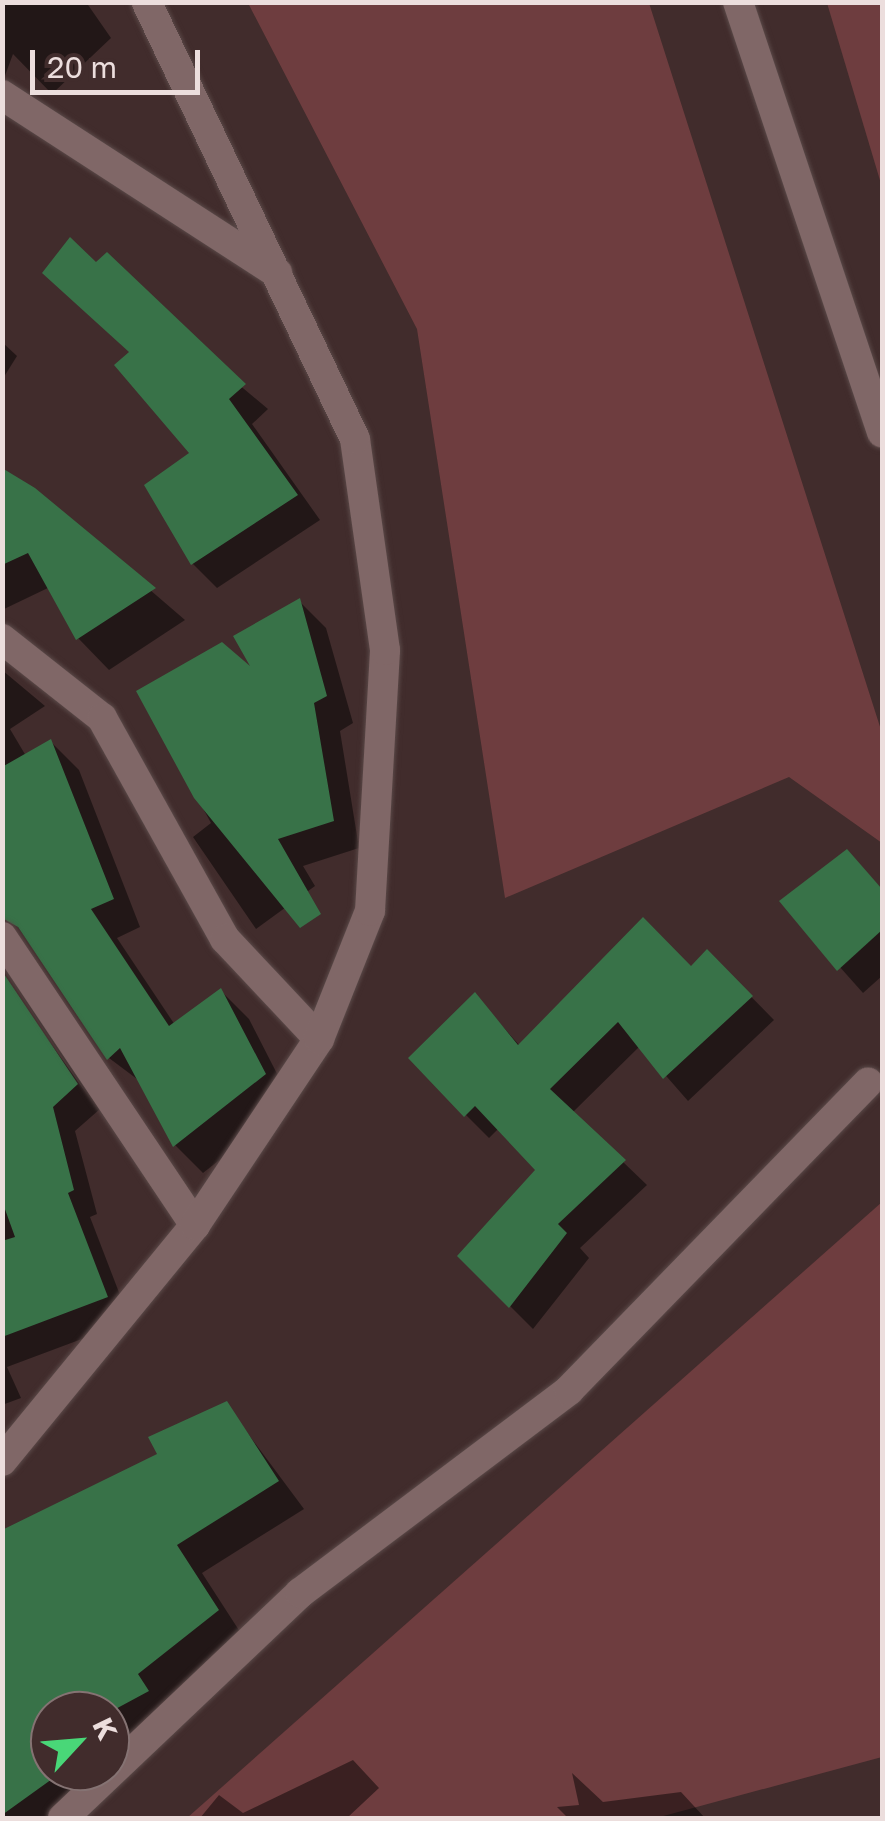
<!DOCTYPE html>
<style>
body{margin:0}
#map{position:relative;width:885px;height:1821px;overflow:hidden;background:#412c2c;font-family:"Golos Text",sans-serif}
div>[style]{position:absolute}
.green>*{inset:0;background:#6e3d3f}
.shadow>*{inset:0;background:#0007}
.building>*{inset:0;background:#387248}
.roads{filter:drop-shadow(0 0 2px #5a4948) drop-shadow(0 0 2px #5a4948)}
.street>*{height:30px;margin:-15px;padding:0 15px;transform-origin:15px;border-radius:15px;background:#806767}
.secondary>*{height:30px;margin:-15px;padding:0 15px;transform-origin:15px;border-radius:15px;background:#806767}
span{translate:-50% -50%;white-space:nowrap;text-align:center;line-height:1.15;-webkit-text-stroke:8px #412c2c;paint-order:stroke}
.frame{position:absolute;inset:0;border:5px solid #ecdedd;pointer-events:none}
.north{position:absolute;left:30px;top:1691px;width:100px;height:100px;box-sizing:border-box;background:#412c2c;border:2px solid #857373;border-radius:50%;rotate:64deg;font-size:28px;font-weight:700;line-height:40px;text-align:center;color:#ecdedd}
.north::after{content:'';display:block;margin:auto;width:35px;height:45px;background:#49d778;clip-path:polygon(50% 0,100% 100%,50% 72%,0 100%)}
.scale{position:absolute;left:30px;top:50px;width:170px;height:45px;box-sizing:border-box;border:5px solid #ecdedd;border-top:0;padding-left:12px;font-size:30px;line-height:35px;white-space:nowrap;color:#ecdedd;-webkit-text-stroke:8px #412c2c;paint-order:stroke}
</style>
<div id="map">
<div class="green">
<div style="clip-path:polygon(248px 3px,649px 3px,882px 733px,882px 843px,789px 777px,505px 898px,417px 329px)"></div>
<div style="clip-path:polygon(827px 3px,882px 3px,882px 187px)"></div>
<div style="clip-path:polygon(882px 1202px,882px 1757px,656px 1818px,187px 1818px)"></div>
</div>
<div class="shadow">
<div style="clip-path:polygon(2px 2px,86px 2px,111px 38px,52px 94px,13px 54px,3px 81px)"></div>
<div style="clip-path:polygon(96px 265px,268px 409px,252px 424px,320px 520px,217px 588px,193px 564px,193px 453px,131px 353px)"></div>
<div style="clip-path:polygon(2px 342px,17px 356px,2px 380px)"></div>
<div style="clip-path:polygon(2px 480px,34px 490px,185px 620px,109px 670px,78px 638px,50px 587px,2px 610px)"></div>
<div style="clip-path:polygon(299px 601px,326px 628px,353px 723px,340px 731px,359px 848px,303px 866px,315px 886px,256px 929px,193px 837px,211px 823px,177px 761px,258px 676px)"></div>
<div style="clip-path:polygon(2px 670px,45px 706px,10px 729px,26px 756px,51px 742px,79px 770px,140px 927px,117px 938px,175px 1025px,221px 991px,249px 1019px,292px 1103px,203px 1173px,175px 1145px,141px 1082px,109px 1058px,2px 904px)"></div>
<div style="clip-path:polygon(847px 852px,882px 889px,882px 976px,863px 993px,782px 902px)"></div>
<div style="clip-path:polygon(707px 952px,774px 1020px,688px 1101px,640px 1046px,572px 1113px,647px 1185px,580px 1248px,589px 1258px,533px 1329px,460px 1256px,538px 1170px,499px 1128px,489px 1138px,466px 1115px,475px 995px,520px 1046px,691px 969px)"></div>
<div style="clip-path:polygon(3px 967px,100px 1109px,75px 1131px,97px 1214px,90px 1217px,130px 1321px,7px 1367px,21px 1398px,2px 1405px,2px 976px,87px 1094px)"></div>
<div style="clip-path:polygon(226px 1404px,304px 1509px,202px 1573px,244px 1638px,110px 1753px,110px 1711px,50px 1711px,50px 1771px,76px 1771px,84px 1801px,61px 1818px,2px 1818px,2px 1541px,161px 1455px)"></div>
<div style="clip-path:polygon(353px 1760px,379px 1788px,347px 1818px,200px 1818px,219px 1795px,243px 1813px)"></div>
<div style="clip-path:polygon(572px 1773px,603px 1802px,681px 1792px,705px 1818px,568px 1818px,557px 1807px,579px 1805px)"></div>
</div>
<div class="building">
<div style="clip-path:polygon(70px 237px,96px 262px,107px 252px,246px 384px,229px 399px,298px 495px,191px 565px,144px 485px,189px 453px,114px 365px,129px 352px,42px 273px)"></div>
<div style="clip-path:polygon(2px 468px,35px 488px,156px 588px,76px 640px,28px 553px,2px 565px)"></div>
<div style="clip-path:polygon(300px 598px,327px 696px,314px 703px,334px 821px,278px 839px,321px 914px,300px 928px,194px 798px,136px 691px,222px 642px,250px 666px,233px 636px)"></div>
<div style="clip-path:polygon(51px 739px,114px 899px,91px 909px,169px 1026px,221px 988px,266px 1074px,173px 1147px,120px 1048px,107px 1060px,18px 927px,2px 918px,2px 767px)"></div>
<div style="clip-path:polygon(847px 849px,882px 889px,882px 930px,837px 971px,779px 901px)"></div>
<div style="clip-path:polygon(643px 917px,691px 966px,707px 949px,753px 996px,663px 1079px,618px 1022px,550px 1089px,626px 1160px,558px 1224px,567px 1233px,509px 1308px,457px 1256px,535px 1170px,475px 1106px,464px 1117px,408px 1058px,475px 992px,518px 1045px)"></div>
<div style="clip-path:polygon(2px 971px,78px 1084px,53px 1107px,74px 1190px,68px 1193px,108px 1297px,2px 1337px,2px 1241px,15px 1237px,2px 1201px)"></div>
<div style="clip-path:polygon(227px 1401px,279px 1481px,177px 1545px,219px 1610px,138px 1674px,149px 1691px,110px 1712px,50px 1711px,45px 1747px,59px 1774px,2px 1815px,2px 1530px,157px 1454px,148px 1437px)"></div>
</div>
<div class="roads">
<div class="street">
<div style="left:2px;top:95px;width:328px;rotate:32.9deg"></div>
<div style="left:2px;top:639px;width:127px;rotate:38.3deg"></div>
<div style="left:102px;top:718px;width:253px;rotate:60.9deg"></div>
<div style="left:225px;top:939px;width:137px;rotate:46.8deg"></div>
<div style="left:2px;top:937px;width:347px;rotate:56.2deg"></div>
<div style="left:2px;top:1461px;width:305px;rotate:-50.7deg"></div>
<div style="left:195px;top:1225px;width:224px;rotate:-56.3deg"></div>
<div style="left:319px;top:1039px;width:138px;rotate:-68.3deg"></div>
<div style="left:370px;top:911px;width:261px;rotate:-86.7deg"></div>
<div style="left:385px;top:650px;width:213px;rotate:-98.1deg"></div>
<div style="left:355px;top:439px;width:484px;rotate:-115.5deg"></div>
<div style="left:63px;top:1818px;width:327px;rotate:-43.5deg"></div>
<div style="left:300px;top:1593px;width:337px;rotate:-37deg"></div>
<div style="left:569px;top:1390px;width:429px;rotate:-45.8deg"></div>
</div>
<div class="secondary">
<div style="left:738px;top:2px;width:454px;rotate:71.5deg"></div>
</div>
</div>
<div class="frame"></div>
<div class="north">K</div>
<div class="scale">20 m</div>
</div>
